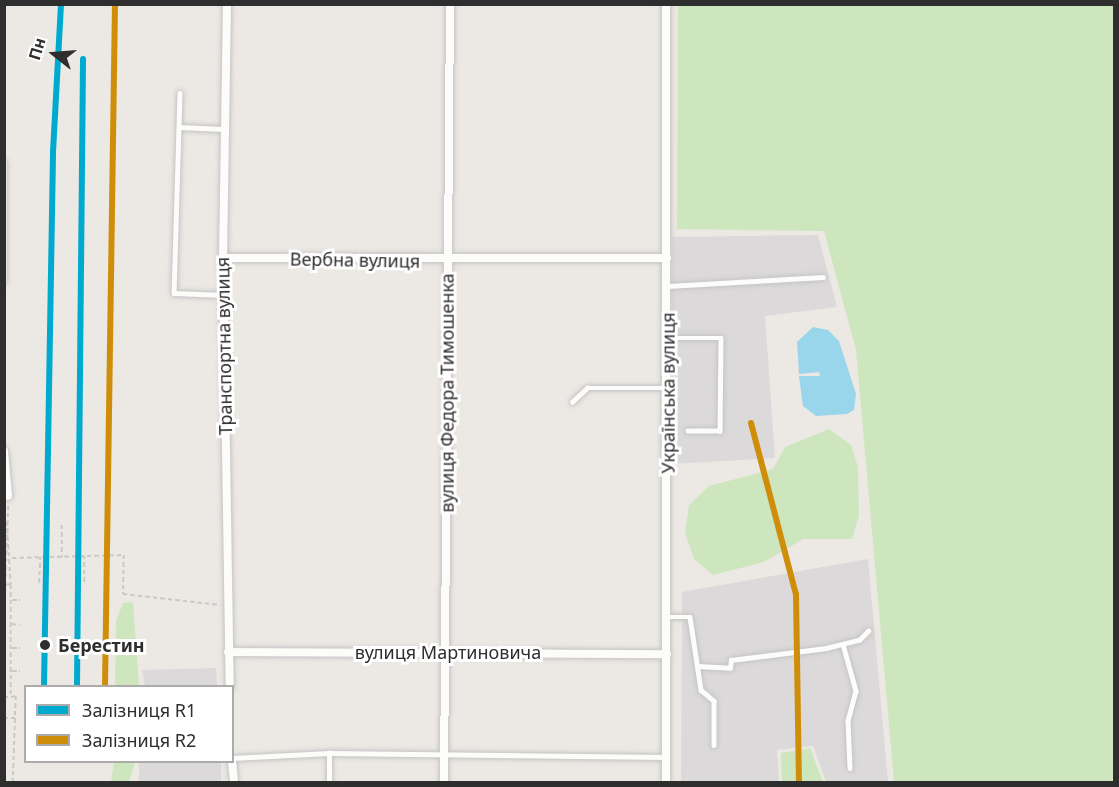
<!DOCTYPE html>
<meta charset="utf-8">
<style>
body{margin:0}
#map{position:relative;width:1119px;height:787px;overflow:hidden;background:#ece8e4;font-family:"Noto Sans",sans-serif}
div>[style]{position:absolute}
.industrial>*{inset:0;background:#dcd9db;transform-origin:0 0}
.green>*{inset:0;background:#cee6be}
.water>*{inset:0;background:#99d6ec}
.path>*{height:1.5px;margin-top:-0.75px;transform-origin:0;background:repeating-linear-gradient(90deg,#c9c9c8 0 4.5px,transparent 0 7.5px)}
.roads{filter:drop-shadow(0 0 2px #c5c4c5) drop-shadow(0 0 2px #c5c4c5)}
.lane>*{height:4.5px;margin:-2.25px;padding:0 2.25px;transform-origin:2.25px;border-radius:2.25px;background:#fcfcfb}
.street>*{height:8px;margin:-4px;padding:0 4px;transform-origin:4px;border-radius:4px;background:#fcfcfb}
.rail-1>*{height:6px;margin:-3px;padding:0 3px;transform-origin:3px;border-radius:3px;background:#00a9ce}
.rail-2>*{height:6px;margin:-3px;padding:0 3px;transform-origin:3px;border-radius:3px;background:#cf8e09}
.dots>*{width:16px;height:16px;translate:-50% -50%;box-sizing:border-box;border:3px solid #fff;border-radius:50%}
span{translate:-50% -50%;white-space:nowrap;text-align:center;line-height:1.15;-webkit-text-stroke:6px #fff;paint-order:stroke}
.street-label{font-size:18px;color:#2e2e2e}
.stop-label{font-size:18px;color:#2e2e2e;font-weight:700}
.left{translate:0 -50%;text-align:left}
.frame{position:absolute;inset:0;border:6px solid #2e2e2e;pointer-events:none}
.legend{position:absolute;left:24px;top:685px;width:210px;height:78px;box-sizing:border-box;background:#fff;border:2px solid #ababab;margin:0;padding:8px 10px;list-style:none;font-size:18px;color:#2e2e2e}
.legend li{display:flex;align-items:center;gap:12px;height:30px}
.legend b{width:30px;border:2px solid #ababab}
.north{position:absolute;left:24px;top:24px;width:60px;height:60px;-webkit-text-stroke:4px #fff;paint-order:stroke;rotate:287deg;font-size:16px;font-weight:700;line-height:24px;text-align:center;color:#2e2e2e}
.north::after{content:'';display:block;margin:auto;width:21px;height:27px;background:#2e2e2e;clip-path:polygon(50% 0,100% 100%,50% 72%,0 100%)}
</style>
<div id="map">
<div class="industrial">
<div style="clip-path:polygon(818px 235px,837px 307px,765px 316px,775px 458px,672px 464px,672px 237px)"></div>
<div style="clip-path:polygon(868px 559px,888px 782px,826px 782px,813px 746px,777px 750px,779px 782px,681px 782px,682px 592px)"></div>
<div style="clip-path:polygon(216px 668px,217px 686px,145px 686px,142px 670px)"></div>
<div style="left:139px;top:762px;width:82px;height:21px"></div>
</div>
<div class="green">
<div style="clip-path:polygon(678px 5px,1114px 5px,1114px 782px,894px 782px,856px 350px,824px 231px,677px 229px)"></div>
<div style="clip-path:polygon(829px 429px,851px 445px,858px 467px,859px 516px,852px 539px,803px 539px,764px 562px,713px 575px,694px 559px,685px 533px,689px 505px,709px 486px,773px 469px,785px 447px)"></div>
<div style="clip-path:polygon(133px 602px,139px 686px,115px 686px,116px 621px,123px 603px)"></div>
<div style="clip-path:polygon(810px 748px,823px 782px,782px 782px,781px 753px)"></div>
<div style="clip-path:polygon(114px 762px,135px 762px,129px 782px,111px 782px)"></div>
</div>
<div class="water">
<div style="clip-path:polygon(813px 327px,828px 330px,839px 341px,856px 394px,854px 410px,847px 414px,816px 416px,803px 406px,799px 376px,820px 376px,819px 372px,799px 374px,797px 342px)"></div>
</div>
<div class="path">
<div style="left:7px;top:522px;width:63px;rotate:86.4deg"></div>
<div style="left:11px;top:585px;width:6px;rotate:180deg"></div>
<div style="left:5px;top:585px;width:79px;rotate:-87.8deg"></div>
<div style="left:62px;top:525px;width:32px;rotate:90deg"></div>
<div style="left:12px;top:558px;width:112px;rotate:-1.5deg"></div>
<div style="left:124px;top:555px;width:39px;rotate:91deg"></div>
<div style="left:123px;top:594px;width:98px;rotate:6.5deg"></div>
<div style="left:84px;top:582px;width:26px;rotate:-90deg"></div>
<div style="left:39px;top:583px;width:26px;rotate:-88deg"></div>
<div style="left:11px;top:585px;width:112px;rotate:90deg"></div>
<div style="left:11px;top:697px;width:5px;rotate:-11deg"></div>
<div style="left:16px;top:696px;width:86px;rotate:92deg"></div>
<div style="left:12px;top:600px;width:8px"></div>
<div style="left:4px;top:611px;width:25px;rotate:-88deg"></div>
<div style="left:12px;top:624px;width:8px;rotate:7deg"></div>
<div style="left:12px;top:648px;width:8px"></div>
<div style="left:12px;top:671px;width:8px"></div>
<div style="left:4px;top:697px;width:6px"></div>
<div style="left:4px;top:718px;width:11px"></div>
</div>
<div class="roads">
<div class="lane">
<div style="left:180px;top:93px;width:200px;rotate:91.7deg"></div>
<div style="left:174px;top:293px;width:50px;rotate:2.3deg"></div>
<div style="left:179px;top:127px;width:44px;rotate:2.6deg"></div>
<div style="left:4px;top:162px;width:119px;rotate:90deg"></div>
<div style="left:668px;top:286px;width:155px;rotate:-3.3deg"></div>
<div style="left:668px;top:338px;width:53px"></div>
<div style="left:721px;top:338px;width:93px;rotate:90.6deg"></div>
<div style="left:720px;top:431px;width:32px;rotate:180deg"></div>
<div style="left:572px;top:402px;width:21px;rotate:-43deg"></div>
<div style="left:587px;top:388px;width:81px"></div>
<div style="left:667px;top:617px;width:23px"></div>
<div style="left:690px;top:617px;width:74px;rotate:81.4deg"></div>
<div style="left:701px;top:690px;width:17px;rotate:40deg"></div>
<div style="left:714px;top:701px;width:44px;rotate:90deg"></div>
<div style="left:843px;top:644px;width:49px;rotate:74.5deg"></div>
<div style="left:856px;top:691px;width:31px;rotate:105deg"></div>
<div style="left:848px;top:721px;width:47px;rotate:87.6deg"></div>
<div style="left:697px;top:666px;width:33px;rotate:3deg"></div>
<div style="left:730px;top:668px;width:8px;rotate:-83deg"></div>
<div style="left:731px;top:660px;width:96px;rotate:-7.2deg"></div>
<div style="left:826px;top:648px;width:34px;rotate:-14deg"></div>
<div style="left:859px;top:640px;width:13px;rotate:-45deg"></div>
<div style="left:232px;top:758px;width:97px;rotate:-3deg"></div>
<div style="left:329px;top:782px;width:29px;rotate:-90deg"></div>
<div style="left:329px;top:753px;width:337px;rotate:0.7deg"></div>
</div>
<div class="street">
<div style="left:227px;top:4px;width:254px;rotate:90.9deg"></div>
<div style="left:223px;top:258px;width:428px;rotate:89.1deg"></div>
<div style="left:666px;top:4px;width:778px;rotate:90deg"></div>
<div style="left:223px;top:258px;width:444px"></div>
<div style="left:4px;top:451px;width:45px;rotate:84.9deg"></div>
<div style="left:228px;top:652px;width:439px;rotate:0.3deg"></div>
<div style="left:232px;top:762px;width:20px;rotate:84deg"></div>
<div style="left:444px;top:782px;width:778px;rotate:-89.56deg"></div>
</div>
</div>
<div class="rail-1">
<div style="left:44px;top:686px;width:534px;rotate:-89.03deg"></div>
<div style="left:53px;top:152px;width:148px;rotate:-86.9deg"></div>
<div style="left:77px;top:686px;width:627px;rotate:-89.45deg"></div>
</div>
<div class="rail-2">
<div style="left:751px;top:423px;width:177px;rotate:75.3deg"></div>
<div style="left:796px;top:594px;width:188px;rotate:89.1deg"></div>
<div style="left:105px;top:686px;width:682px;rotate:-89.16deg"></div>
</div>
<div class="dots">
<div style="left:45px;top:645px;background:#2e2e2e"></div>
</div>
<div class="street-label">
<span style="left:355px;top:260px;rotate:1deg">Вербна вулиця</span>
<span style="left:224px;top:346px;rotate:-91deg">Транспортна вулиця</span>
<span style="left:447px;top:393px;rotate:-90deg">вулиця Федора Тимошенка</span>
<span style="left:668px;top:393px;rotate:-90deg">Українська вулиця</span>
<span style="left:448px;top:652px">вулиця Мартиновича</span>
</div>
<div class="stop-label">
<span class="left" style="left:58px;top:645px">Берестин</span>
</div>
<div class="frame"></div>
<ul class="legend">
<li><b style="height:8px;background:#00a9ce"></b>Залізниця R1</li>
<li><b style="height:8px;background:#cf8e09"></b>Залізниця R2</li>
</ul>
<div class="north">Пн</div>
</div>
